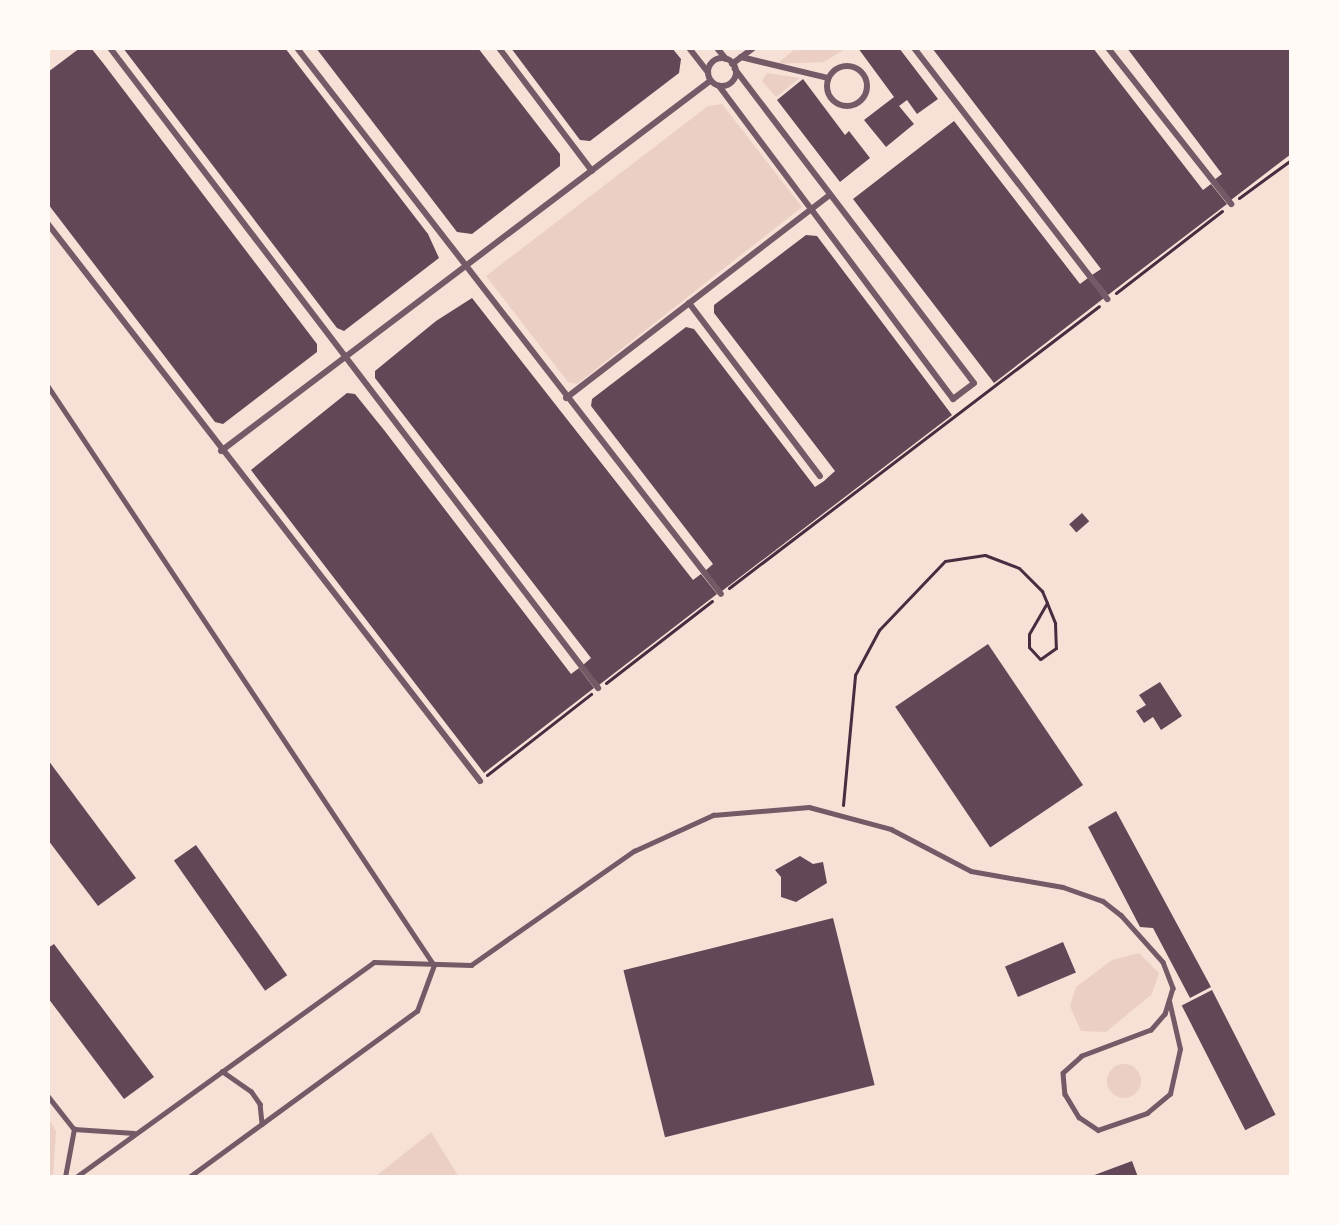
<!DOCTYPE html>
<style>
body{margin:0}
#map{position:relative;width:1339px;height:1225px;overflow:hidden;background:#f7e1d7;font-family:Mulish,sans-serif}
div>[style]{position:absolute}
.green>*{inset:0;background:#ebcfc5}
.round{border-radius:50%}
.building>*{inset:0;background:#644757;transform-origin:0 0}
.path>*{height:3px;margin:-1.5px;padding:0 1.5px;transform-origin:1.5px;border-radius:1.5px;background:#4a2c40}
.service>*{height:4.5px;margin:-2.25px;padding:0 2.25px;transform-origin:2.25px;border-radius:2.25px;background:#755966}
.minor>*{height:6px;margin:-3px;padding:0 3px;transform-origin:3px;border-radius:3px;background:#755966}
.minor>.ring{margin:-3px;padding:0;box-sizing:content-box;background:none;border:6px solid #755966;border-radius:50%}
span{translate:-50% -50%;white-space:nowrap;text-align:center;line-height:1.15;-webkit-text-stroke:6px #fffaf5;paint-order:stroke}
.frame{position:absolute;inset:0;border:50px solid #fffaf5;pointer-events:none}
</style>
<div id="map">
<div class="green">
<div style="clip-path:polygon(796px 48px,847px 48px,824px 62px,777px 64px)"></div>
<div style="clip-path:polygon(767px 73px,800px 78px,776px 97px,762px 81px)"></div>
<div style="clip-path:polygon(722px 104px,802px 207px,577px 384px,568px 382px,486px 276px,708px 106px)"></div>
<div style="clip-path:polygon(1139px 953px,1159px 973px,1152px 994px,1106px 1032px,1081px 1031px,1070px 1006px,1076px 987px,1112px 960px)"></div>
<div class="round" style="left:1107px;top:1064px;width:34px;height:34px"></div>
<div style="clip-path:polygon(48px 1118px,56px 1131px,53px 1177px,48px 1177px)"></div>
<div style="clip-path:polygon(431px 1132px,459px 1177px,375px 1177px)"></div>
</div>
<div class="building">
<div style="clip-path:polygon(80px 48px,91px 48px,103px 63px,317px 344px,317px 352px,223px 424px,215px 422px,48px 204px,48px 72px)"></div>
<div style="clip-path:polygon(123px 48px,285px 48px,428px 234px,439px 258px,344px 331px,337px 328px)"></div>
<div style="clip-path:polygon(316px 48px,478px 48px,560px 154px,560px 166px,472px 234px,457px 232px)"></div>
<div style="clip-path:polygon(511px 48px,672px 48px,681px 59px,679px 73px,590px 141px,580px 140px)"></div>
<div style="clip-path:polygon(858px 48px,899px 48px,938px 99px,917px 114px,907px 100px,899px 106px,914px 124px,886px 147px,864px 120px,894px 97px)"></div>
<div style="clip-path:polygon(932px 48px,1093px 48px,1203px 190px,1211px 184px,1227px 204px,1108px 295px,1092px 275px,1101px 269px)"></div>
<div style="clip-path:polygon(1127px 48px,1289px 48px,1291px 154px,1231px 200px,1214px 180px,1222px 174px)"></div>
<div style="clip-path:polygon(803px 79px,845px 135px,849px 131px,870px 158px,840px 182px,777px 100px)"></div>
<div style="clip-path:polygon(954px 121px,1080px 284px,1088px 278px,1104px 298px,994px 383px,853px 199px)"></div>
<div style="clip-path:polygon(806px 235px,817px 236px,952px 415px,722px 591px,705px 571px,713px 564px,591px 406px,592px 399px,686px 327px,694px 329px,815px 487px,824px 481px,835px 471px,714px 313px,714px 305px)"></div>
<div style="clip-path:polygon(472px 298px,693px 580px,701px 574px,717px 594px,599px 685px,583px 665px,591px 658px,375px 378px,375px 371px,436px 321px)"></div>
<div style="clip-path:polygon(347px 393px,355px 394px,384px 430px,571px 674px,579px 668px,594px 688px,484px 773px,251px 470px)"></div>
<div style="left:1082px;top:513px;width:11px;height:17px;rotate:49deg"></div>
<div style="left:988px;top:644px;width:170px;height:112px;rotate:56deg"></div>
<div style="clip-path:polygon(1160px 682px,1182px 716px,1161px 730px,1153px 717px,1144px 723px,1136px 711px,1146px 705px,1139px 695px)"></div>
<div style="clip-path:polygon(48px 760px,136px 878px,98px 906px,48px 840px)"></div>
<div style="clip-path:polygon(1116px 811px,1211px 987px,1190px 998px,1153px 928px,1140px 927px,1088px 827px)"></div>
<div style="left:196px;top:845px;width:159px;height:27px;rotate:55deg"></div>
<div style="clip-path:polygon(800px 856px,813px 864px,823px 862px,827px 883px,796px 902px,781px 897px,781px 877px,775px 870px)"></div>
<div style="left:833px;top:918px;width:172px;height:216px;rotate:76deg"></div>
<div style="left:1063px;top:942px;width:33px;height:63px;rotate:67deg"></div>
<div style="clip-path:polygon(54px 944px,154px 1077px,124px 1099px,48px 998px,48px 948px)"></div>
<div style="left:1212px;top:990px;width:140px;height:34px;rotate:63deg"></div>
<div style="clip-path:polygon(1132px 1161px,1138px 1177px,1089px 1177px)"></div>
</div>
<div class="path">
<div style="left:1239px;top:198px;width:64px;rotate:-36.2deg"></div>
<div style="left:1116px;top:293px;width:134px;rotate:-37.7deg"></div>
<div style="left:729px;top:588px;width:465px;rotate:-37.3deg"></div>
<div style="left:606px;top:683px;width:134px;rotate:-37.7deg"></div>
<div style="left:487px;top:775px;width:132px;rotate:-37.9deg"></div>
<div style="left:843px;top:805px;width:131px;rotate:-84.7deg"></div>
<div style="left:855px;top:675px;width:51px;rotate:-61.9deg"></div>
<div style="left:879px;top:630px;width:95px;rotate:-46.3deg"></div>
<div style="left:945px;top:561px;width:40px;rotate:-8.5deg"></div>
<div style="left:985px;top:555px;width:36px;rotate:21deg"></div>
<div style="left:1019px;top:568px;width:33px;rotate:45deg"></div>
<div style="left:1042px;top:591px;width:13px;rotate:67deg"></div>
<div style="left:1047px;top:603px;width:22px;rotate:68deg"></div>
<div style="left:1055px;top:623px;width:25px;rotate:88deg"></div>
<div style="left:1056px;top:648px;width:19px;rotate:145deg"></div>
<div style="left:1040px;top:659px;width:16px;rotate:-133deg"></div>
<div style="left:1029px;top:647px;width:13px;rotate:-90deg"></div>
<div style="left:1029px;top:634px;width:36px;rotate:-60deg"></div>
</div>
<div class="service">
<div style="left:48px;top:386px;width:696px;rotate:56.31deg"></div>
<div style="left:222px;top:1071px;width:35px;rotate:35deg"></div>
<div style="left:251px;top:1091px;width:16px;rotate:55deg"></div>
<div style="left:260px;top:1104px;width:20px;rotate:84deg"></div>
<div style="left:48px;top:1096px;width:42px;rotate:51.8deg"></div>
<div style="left:74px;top:1129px;width:60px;rotate:3.8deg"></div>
<div style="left:65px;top:1177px;width:49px;rotate:-79.4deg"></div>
<div style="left:76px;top:1177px;width:367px;rotate:-35.8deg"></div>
<div style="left:374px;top:962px;width:97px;rotate:1.8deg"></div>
<div style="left:471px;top:965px;width:199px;rotate:-35deg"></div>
<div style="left:634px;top:851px;width:87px;rotate:-24.5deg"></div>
<div style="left:713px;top:815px;width:96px;rotate:-4.8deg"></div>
<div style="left:809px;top:807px;width:85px;rotate:15deg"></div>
<div style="left:891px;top:829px;width:90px;rotate:27.7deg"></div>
<div style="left:971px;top:871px;width:93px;rotate:9.9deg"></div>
<div style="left:1063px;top:887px;width:42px;rotate:19.3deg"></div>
<div style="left:1103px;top:901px;width:23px;rotate:38deg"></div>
<div style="left:1121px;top:915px;width:63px;rotate:48.2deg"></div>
<div style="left:1163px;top:962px;width:28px;rotate:69deg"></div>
<div style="left:1173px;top:988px;width:27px;rotate:107deg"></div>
<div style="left:1165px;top:1014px;width:21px;rotate:131deg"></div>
<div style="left:1151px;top:1030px;width:74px;rotate:159.4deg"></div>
<div style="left:1082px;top:1056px;width:25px;rotate:138deg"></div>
<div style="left:1063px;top:1073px;width:21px;rotate:85deg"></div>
<div style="left:1065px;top:1094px;width:27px;rotate:59deg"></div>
<div style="left:1079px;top:1117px;width:23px;rotate:34deg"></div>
<div style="left:1098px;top:1130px;width:52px;rotate:-19.1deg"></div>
<div style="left:1147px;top:1113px;width:30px;rotate:-40deg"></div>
<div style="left:1170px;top:1094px;width:46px;rotate:-77.5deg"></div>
<div style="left:1180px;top:1049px;width:49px;rotate:-102.9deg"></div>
<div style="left:189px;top:1177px;width:282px;rotate:-36.1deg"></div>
<div style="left:417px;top:1011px;width:49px;rotate:-69.7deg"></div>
</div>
<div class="minor">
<div style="left:110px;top:48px;width:805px;rotate:52.67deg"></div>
<div style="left:297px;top:48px;width:691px;rotate:52.17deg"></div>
<div style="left:499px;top:48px;width:154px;rotate:52.9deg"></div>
<div style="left:689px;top:48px;width:31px;rotate:52deg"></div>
<div style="left:717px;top:48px;width:14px;rotate:51deg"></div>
<div style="left:914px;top:48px;width:317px;rotate:52.4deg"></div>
<div style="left:1108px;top:48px;width:199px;rotate:51.7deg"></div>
<div style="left:741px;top:57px;width:89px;rotate:13.6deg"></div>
<div class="ring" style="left:708px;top:58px;width:22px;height:22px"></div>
<div style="left:732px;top:64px;width:26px;rotate:-37deg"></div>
<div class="ring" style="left:827px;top:66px;width:34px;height:34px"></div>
<div style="left:719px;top:86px;width:391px;rotate:53.2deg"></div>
<div style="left:953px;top:399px;width:26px;rotate:-37deg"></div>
<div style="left:974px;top:383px;width:395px;rotate:-127.3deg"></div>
<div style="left:48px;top:224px;width:705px;rotate:52.2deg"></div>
<div style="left:689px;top:303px;width:217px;rotate:52.9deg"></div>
<div style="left:566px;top:398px;width:333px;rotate:-37.6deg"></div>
<div style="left:221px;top:451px;width:613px;rotate:-37.11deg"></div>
</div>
<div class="frame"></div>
</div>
